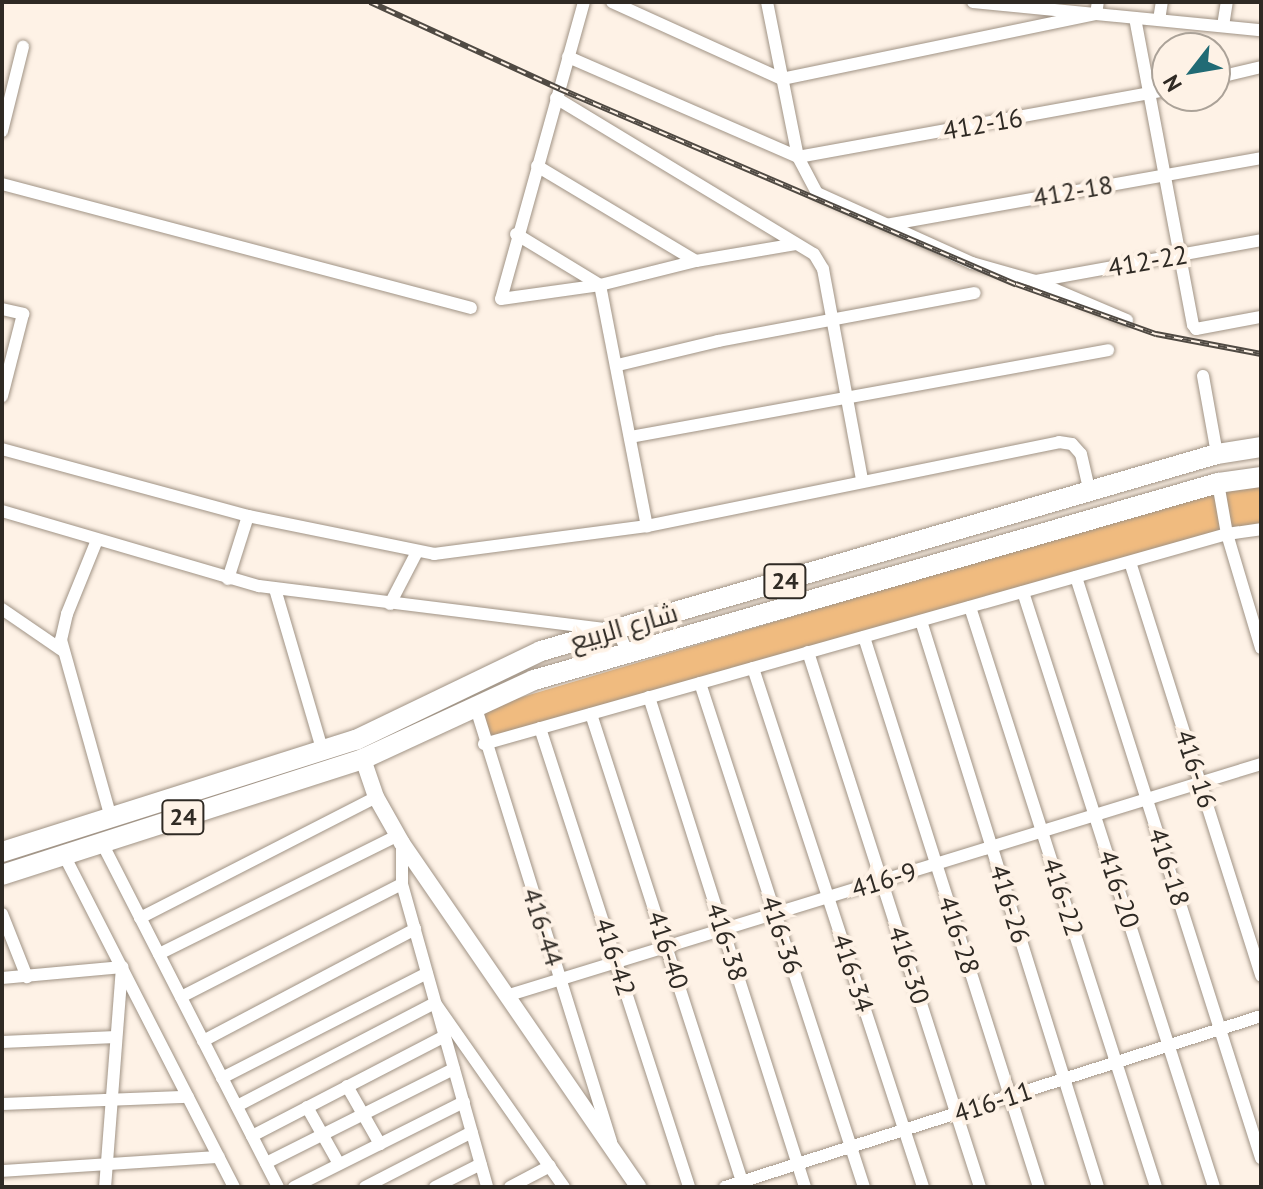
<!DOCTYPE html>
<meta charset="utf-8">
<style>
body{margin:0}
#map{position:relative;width:1263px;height:1189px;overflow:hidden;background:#fef2e6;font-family:"PT Sans",Cairo,sans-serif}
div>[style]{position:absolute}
.green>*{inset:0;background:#f0bb7f}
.roads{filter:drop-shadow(0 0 2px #a09385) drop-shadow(0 0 2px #a09385)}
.minor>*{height:12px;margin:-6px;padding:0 6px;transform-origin:6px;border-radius:6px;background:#fff}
.tertiary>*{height:16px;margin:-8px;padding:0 8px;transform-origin:8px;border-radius:8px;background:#fff}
.primary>*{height:20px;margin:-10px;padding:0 10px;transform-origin:10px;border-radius:10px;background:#fff}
.rail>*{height:6px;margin-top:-3px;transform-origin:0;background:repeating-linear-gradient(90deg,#fef2e6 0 9px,#504a43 0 18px);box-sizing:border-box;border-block:2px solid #504a43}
span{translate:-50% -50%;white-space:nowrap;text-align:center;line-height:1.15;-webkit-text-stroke:8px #fef2e6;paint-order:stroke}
.shield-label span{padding:2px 6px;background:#fef2e6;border:2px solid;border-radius:6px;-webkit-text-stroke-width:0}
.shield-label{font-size:24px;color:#2f2a24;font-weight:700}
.street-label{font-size:26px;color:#2f2a24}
.frame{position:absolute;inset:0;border:4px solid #2f2a24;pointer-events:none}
.north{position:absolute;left:1151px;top:32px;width:80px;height:80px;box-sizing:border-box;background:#fef2e6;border:2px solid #aba298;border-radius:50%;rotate:239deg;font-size:22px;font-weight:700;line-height:32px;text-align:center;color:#2f2a24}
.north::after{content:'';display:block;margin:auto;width:28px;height:36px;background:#216b75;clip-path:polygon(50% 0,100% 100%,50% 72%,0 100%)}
</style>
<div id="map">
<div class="green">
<div style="clip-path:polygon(1261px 483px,1261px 526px,486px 741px,479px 710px,1223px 488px)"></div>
</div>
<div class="roads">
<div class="minor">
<div style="left:584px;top:2px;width:308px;rotate:105.6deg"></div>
<div style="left:501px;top:299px;width:100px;rotate:-8deg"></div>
<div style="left:600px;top:285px;width:99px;rotate:-14deg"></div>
<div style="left:696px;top:261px;width:101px;rotate:-9.6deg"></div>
<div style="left:612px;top:2px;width:187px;rotate:24.4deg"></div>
<div style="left:782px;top:79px;width:321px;rotate:-11.7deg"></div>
<div style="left:1096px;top:14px;width:12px;rotate:-81deg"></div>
<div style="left:767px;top:2px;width:158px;rotate:78.7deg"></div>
<div style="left:798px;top:157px;width:41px;rotate:62.2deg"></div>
<div style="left:817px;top:193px;width:170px;rotate:24.3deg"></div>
<div style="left:972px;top:263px;width:66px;rotate:15.9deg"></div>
<div style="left:1035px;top:281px;width:100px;rotate:23deg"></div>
<div style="left:973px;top:2px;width:289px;rotate:5.6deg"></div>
<div style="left:1135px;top:18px;width:312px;rotate:79.3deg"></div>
<div style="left:1193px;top:325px;width:5px;rotate:53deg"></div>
<div style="left:1196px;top:329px;width:66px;rotate:-10.5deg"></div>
<div style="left:1159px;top:20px;width:18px;rotate:-81deg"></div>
<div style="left:1223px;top:26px;width:24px;rotate:-81deg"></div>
<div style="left:568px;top:57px;width:251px;rotate:23.5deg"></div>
<div style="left:798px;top:157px;width:375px;rotate:-10.3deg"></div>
<div style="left:1215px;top:78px;width:47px;rotate:-13.4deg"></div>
<div style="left:556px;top:98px;width:301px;rotate:31.2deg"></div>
<div style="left:814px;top:254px;width:17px;rotate:59deg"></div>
<div style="left:823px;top:269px;width:214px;rotate:79.5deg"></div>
<div style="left:2px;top:131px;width:87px;rotate:-76deg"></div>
<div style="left:537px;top:166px;width:185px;rotate:30.9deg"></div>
<div style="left:2px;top:184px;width:485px;rotate:14.8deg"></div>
<div style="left:886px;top:225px;width:381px;rotate:-10.1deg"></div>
<div style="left:516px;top:234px;width:98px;rotate:31.3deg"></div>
<div style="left:600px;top:285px;width:246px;rotate:79deg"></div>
<div style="left:1036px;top:281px;width:229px;rotate:-10.3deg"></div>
<div style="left:2px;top:309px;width:22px;rotate:13deg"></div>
<div style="left:23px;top:314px;width:85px;rotate:104.4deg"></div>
<div style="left:618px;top:365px;width:103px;rotate:-13.5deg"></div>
<div style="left:718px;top:341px;width:261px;rotate:-10.6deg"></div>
<div style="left:1203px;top:376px;width:79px;rotate:79.8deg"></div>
<div style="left:630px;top:437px;width:486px;rotate:-10.3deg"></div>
<div style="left:2px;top:449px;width:255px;rotate:15.2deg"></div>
<div style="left:248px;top:516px;width:190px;rotate:11.5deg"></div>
<div style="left:434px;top:554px;width:215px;rotate:-7.5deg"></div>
<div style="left:647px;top:526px;width:420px;rotate:-11.5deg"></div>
<div style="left:1059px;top:442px;width:13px;rotate:9deg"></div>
<div style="left:1072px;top:444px;width:13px;rotate:48deg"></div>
<div style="left:1081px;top:454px;width:40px;rotate:77deg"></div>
<div style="left:1218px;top:483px;width:52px;rotate:80deg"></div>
<div style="left:1227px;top:534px;width:119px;rotate:73.4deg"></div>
<div style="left:2px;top:511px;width:268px;rotate:16.3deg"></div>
<div style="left:259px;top:586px;width:354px;rotate:7.1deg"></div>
<div style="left:610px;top:630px;width:14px;rotate:36deg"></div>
<div style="left:621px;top:638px;width:17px;rotate:65deg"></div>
<div style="left:97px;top:540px;width:80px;rotate:112.1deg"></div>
<div style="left:67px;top:614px;width:27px;rotate:103deg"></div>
<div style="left:61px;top:640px;width:185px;rotate:74.3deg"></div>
<div style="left:1130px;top:562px;width:434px;rotate:72.4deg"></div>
<div style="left:1076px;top:577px;width:610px;rotate:72.34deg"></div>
<div style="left:228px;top:579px;width:66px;rotate:-72.4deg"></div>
<div style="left:275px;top:589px;width:170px;rotate:73.6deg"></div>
<div style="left:1023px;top:592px;width:625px;rotate:72.2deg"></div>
<div style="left:390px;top:604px;width:59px;rotate:-62.6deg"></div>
<div style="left:970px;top:607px;width:609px;rotate:72.22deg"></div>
<div style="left:2px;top:609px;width:74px;rotate:34.5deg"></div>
<div style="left:921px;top:621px;width:593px;rotate:72.63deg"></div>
<div style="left:864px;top:637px;width:577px;rotate:72.35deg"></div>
<div style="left:808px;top:652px;width:562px;rotate:72.18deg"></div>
<div style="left:753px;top:668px;width:546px;rotate:71.86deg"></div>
<div style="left:700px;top:683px;width:530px;rotate:71.98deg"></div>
<div style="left:649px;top:697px;width:514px;rotate:72.34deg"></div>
<div style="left:475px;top:705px;width:458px;rotate:72.7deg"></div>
<div style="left:591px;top:714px;width:497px;rotate:72.1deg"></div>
<div style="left:540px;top:728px;width:483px;rotate:72deg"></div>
<div style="left:484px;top:744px;width:772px;rotate:-15.78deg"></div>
<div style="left:1227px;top:534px;width:34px;rotate:-8deg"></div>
<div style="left:102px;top:843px;width:386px;rotate:62.9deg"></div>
<div style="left:402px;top:843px;width:41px;rotate:90deg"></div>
<div style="left:402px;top:884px;width:315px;rotate:74.3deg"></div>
<div style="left:64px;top:855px;width:373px;rotate:62.9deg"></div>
<div style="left:2px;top:914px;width:68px;rotate:68.4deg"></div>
<div style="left:140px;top:918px;width:265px;rotate:-27.1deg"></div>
<div style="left:159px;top:954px;width:266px;rotate:-26.4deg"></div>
<div style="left:2px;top:978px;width:121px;rotate:-5.2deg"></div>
<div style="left:122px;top:967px;width:221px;rotate:94.4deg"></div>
<div style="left:506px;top:996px;width:790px;rotate:-17.08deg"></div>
<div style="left:181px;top:997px;width:248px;rotate:-27.1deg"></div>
<div style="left:203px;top:1041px;width:240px;rotate:-27.8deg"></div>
<div style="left:2px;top:1042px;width:114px;rotate:-2.5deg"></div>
<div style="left:222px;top:1078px;width:230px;rotate:-27.1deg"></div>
<div style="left:347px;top:1086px;width:67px;rotate:60.4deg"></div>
<div style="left:2px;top:1104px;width:186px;rotate:-2.2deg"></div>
<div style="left:237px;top:1106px;width:223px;rotate:-27.5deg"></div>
<div style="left:435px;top:1003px;width:225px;rotate:55deg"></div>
<div style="left:307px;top:1107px;width:65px;rotate:60.7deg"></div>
<div style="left:252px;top:1136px;width:217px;rotate:-27.4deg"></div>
<div style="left:266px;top:1163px;width:210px;rotate:-26.6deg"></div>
<div style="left:2px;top:1171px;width:217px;rotate:-3.7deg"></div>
<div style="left:294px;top:1187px;width:190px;rotate:-26.6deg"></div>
<div style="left:365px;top:1187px;width:120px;rotate:-27.2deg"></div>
<div style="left:435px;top:1187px;width:51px;rotate:-26.6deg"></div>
<div style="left:510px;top:1187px;width:45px;rotate:-27.7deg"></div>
<div style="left:725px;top:1187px;width:563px;rotate:-17.69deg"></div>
</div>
<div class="tertiary">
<div style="left:363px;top:759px;width:40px;rotate:71.1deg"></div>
<div style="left:376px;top:797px;width:53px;rotate:60.5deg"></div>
<div style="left:402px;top:843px;width:417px;rotate:55.5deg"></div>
</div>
<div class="primary">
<div style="left:2px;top:852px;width:371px;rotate:-17.6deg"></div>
<div style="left:356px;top:740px;width:205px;rotate:-25.7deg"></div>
<div style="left:541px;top:651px;width:704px;rotate:-16.25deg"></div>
<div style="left:1217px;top:454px;width:45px;rotate:-9deg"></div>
<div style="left:2px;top:875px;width:379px;rotate:-17.8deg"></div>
<div style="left:363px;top:759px;width:188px;rotate:-24.8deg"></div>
<div style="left:534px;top:680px;width:712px;rotate:-16.07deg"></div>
<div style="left:1218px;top:483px;width:43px;rotate:-7.9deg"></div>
</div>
</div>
<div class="rail">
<div style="left:370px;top:2px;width:209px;rotate:24.6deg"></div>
<div style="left:560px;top:89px;width:496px;rotate:23.2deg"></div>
<div style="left:1016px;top:284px;width:149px;rotate:19.7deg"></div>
<div style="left:1156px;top:334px;width:107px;rotate:10.8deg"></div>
</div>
<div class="shield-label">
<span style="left:785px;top:581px">24</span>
<span style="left:183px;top:817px">24</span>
</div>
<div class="street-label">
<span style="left:983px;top:124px;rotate:-10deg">412-16</span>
<span style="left:1073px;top:191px;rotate:-10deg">412-18</span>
<span style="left:1148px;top:261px;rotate:-10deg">412-22</span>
<span style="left:624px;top:627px;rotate:-16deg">شارع الربيع</span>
<span style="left:1196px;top:769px;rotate:72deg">416-16</span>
<span style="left:1169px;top:867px;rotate:72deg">416-18</span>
<span style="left:884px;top:880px;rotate:-17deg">416-9</span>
<span style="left:1119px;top:889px;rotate:72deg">416-20</span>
<span style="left:1063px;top:897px;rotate:72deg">416-22</span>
<span style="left:1010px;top:904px;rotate:73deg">416-26</span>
<span style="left:543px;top:927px;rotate:72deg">416-44</span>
<span style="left:782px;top:935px;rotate:72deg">416-36</span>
<span style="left:959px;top:935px;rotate:72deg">416-28</span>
<span style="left:727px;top:942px;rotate:72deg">416-38</span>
<span style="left:668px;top:950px;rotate:72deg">416-40</span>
<span style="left:615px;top:957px;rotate:72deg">416-42</span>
<span style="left:909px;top:965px;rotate:72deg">416-30</span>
<span style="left:853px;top:973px;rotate:72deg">416-34</span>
<span style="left:993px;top:1102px;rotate:-18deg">416-11</span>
</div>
<div class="frame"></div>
<div class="north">N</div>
</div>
